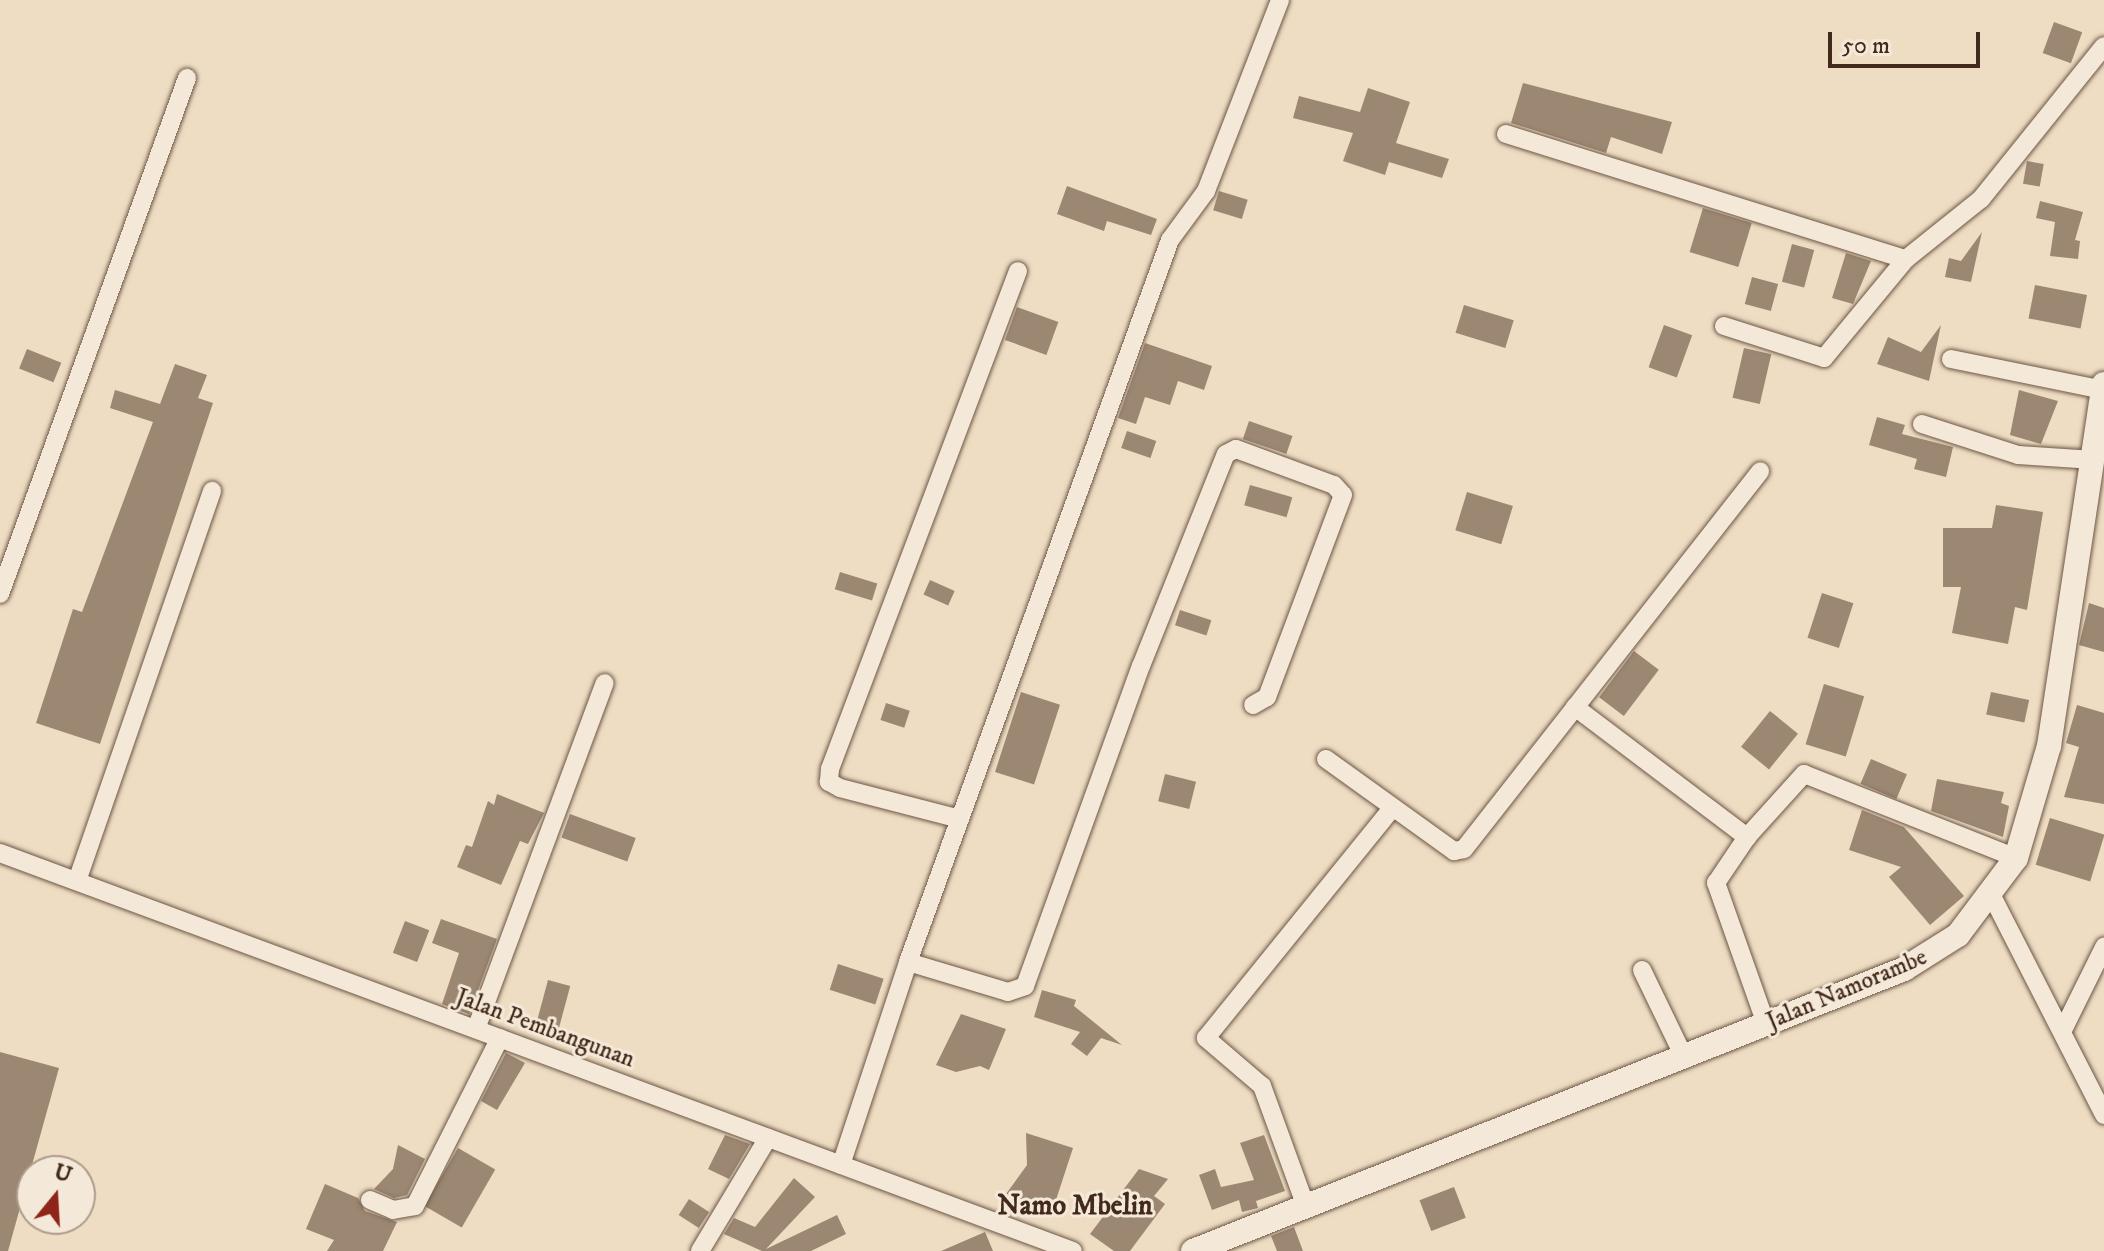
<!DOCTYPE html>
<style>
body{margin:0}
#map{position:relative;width:2104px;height:1251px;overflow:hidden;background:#eeddc3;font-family:"IM FELL DW Pica",serif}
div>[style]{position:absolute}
.building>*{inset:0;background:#9b8772;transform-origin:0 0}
.roads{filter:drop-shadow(0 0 2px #6d5645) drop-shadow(0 0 2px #6d5645)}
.street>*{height:18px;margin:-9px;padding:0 9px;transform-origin:9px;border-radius:9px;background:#f4e9d8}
.secondary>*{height:24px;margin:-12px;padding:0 12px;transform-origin:12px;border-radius:12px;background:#f4e9d8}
span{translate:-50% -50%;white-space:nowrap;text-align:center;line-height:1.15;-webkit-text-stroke:6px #f4e9d8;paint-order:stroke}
.street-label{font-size:24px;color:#42291b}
.quarter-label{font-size:28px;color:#42291b;font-weight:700}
.north{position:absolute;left:16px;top:1155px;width:80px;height:80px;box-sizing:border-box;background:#f4e9d8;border:2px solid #ad9c8c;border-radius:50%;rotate:18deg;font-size:22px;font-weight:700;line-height:32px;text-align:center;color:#42291b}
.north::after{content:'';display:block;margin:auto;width:28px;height:36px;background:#8f2418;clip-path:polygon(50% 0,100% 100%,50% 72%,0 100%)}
.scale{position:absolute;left:1828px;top:32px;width:152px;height:36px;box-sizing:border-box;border:4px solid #42291b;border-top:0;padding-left:10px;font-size:24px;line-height:28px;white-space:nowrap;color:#42291b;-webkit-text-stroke:6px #f4e9d8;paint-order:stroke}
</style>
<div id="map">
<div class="building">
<div style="left:2054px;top:22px;width:30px;height:33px;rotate:20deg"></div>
<div style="clip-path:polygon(1523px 83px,1672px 122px,1662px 154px,1611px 137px,1606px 153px,1511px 123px)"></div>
<div style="clip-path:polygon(1368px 88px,1410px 102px,1396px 143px,1449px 159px,1442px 178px,1389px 162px,1385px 175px,1343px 161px,1353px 133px,1293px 118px,1299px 96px,1360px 112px)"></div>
<div style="left:2027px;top:161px;width:17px;height:23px;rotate:10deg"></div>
<div style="clip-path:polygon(1067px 186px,1157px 219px,1151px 235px,1107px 221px,1104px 231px,1057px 214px)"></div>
<div style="left:1219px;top:191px;width:30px;height:20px;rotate:17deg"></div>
<div style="clip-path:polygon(2040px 201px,2083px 212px,2075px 240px,2080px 241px,2078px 259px,2050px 256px,2055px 222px,2036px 218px)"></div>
<div style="left:1703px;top:208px;width:51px;height:46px;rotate:17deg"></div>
<div style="clip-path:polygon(1982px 232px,1971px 282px,1945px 277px,1949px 258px,1961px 261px)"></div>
<div style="left:1792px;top:244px;width:23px;height:39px;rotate:15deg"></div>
<div style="clip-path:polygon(1846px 253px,1871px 261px,1853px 304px,1832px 298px)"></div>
<div style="left:1752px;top:277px;width:27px;height:28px;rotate:15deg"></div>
<div style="left:2035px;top:285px;width:53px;height:34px;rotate:11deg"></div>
<div style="left:1464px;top:305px;width:52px;height:29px;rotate:17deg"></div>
<div style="left:1017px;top:307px;width:44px;height:35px;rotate:20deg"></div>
<div style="left:1664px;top:325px;width:30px;height:45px;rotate:20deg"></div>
<div style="clip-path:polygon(1941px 325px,1929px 381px,1877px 364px,1888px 337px,1921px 352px)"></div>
<div style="clip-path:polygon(1145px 343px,1212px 366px,1204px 390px,1178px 381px,1170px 405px,1145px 397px,1136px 424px,1118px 418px)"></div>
<div style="left:1744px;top:348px;width:28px;height:51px;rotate:13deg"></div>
<div style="left:27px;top:349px;width:37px;height:21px;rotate:22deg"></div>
<div style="clip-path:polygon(175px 364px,207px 375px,198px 398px,213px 403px,100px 744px,36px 723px,73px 609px,82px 612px,153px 422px,110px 408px,115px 390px,160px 404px)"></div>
<div style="clip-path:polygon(2019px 390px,2058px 401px,2041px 444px,2010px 435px)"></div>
<div style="clip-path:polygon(1877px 417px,1905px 425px,1902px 434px,1953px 447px,1946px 477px,1914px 469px,1917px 459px,1869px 445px)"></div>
<div style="left:1249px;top:421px;width:46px;height:19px;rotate:19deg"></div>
<div style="left:1127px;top:431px;width:31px;height:18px;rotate:19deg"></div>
<div style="left:1250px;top:485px;width:44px;height:21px;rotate:16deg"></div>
<div style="left:1467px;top:492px;width:48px;height:40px;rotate:17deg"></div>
<div style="clip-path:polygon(1996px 505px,2043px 512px,2027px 610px,2015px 607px,2008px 644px,1952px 633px,1961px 587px,1943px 587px,1943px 528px,1992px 528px)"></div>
<div style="left:840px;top:572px;width:39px;height:18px;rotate:17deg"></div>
<div style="left:930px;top:580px;width:27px;height:16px;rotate:24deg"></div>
<div style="left:1822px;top:593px;width:33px;height:47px;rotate:18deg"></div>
<div style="clip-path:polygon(2089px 603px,2104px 608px,2104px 652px,2079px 645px)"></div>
<div style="left:1180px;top:610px;width:33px;height:16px;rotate:18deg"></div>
<div style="left:1634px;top:651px;width:31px;height:58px;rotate:37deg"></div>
<div style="left:1824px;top:684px;width:42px;height:63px;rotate:17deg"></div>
<div style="left:1021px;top:692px;width:41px;height:84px;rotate:18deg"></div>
<div style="left:1991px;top:692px;width:39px;height:23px;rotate:12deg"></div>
<div style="left:886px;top:703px;width:25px;height:18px;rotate:18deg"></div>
<div style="clip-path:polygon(2077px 705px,2104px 713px,2104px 804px,2064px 797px,2079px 747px,2066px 743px)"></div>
<div style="left:1770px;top:711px;width:36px;height:46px;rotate:39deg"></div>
<div style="left:1871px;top:759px;width:39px;height:27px;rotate:23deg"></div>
<div style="left:1165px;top:774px;width:32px;height:28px;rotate:14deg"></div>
<div style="clip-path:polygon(1937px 779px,2004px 792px,2001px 803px,2009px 806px,2003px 837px,1931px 811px)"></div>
<div style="clip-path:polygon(497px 794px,544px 813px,528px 844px,520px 841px,501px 885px,457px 867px,466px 845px,472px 847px,488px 801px,494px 805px)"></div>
<div style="clip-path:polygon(1862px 810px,1904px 827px,1964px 896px,1930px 925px,1889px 877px,1901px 867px,1849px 850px)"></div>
<div style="left:570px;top:814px;width:70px;height:25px;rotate:20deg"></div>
<div style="left:2050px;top:818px;width:57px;height:49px;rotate:17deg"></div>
<div style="clip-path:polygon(441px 919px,497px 939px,469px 1014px,442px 1004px,459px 953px,432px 943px)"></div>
<div style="left:405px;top:921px;width:26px;height:34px;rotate:21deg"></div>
<div style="left:838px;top:964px;width:48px;height:27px;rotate:18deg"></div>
<div style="left:548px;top:980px;width:23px;height:44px;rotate:15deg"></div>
<div style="clip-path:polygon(1042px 990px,1076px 1000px,1074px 1006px,1122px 1045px,1101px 1038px,1087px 1056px,1071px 1044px,1080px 1032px,1034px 1017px)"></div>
<div style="clip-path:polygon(961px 1014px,1006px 1029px,989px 1070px,980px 1066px,956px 1072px,936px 1065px)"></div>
<div style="clip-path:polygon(0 1052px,59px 1068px,8px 1251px,0 1251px)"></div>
<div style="clip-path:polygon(506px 1053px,525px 1063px,497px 1110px,481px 1101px)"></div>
<div style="clip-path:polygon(1026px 1133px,1073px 1148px,1053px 1209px,1006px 1194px,1027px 1165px)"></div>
<div style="clip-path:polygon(725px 1135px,750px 1144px,729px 1179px,708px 1169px)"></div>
<div style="clip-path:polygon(1264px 1135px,1285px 1191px,1256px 1201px,1258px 1208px,1242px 1212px,1239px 1200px,1212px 1210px,1199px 1175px,1215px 1169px,1221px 1187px,1254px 1180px,1240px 1143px)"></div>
<div style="clip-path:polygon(398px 1145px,425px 1159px,407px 1195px,394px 1198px,374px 1189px,393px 1169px)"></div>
<div style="left:458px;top:1148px;width:43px;height:67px;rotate:30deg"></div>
<div style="clip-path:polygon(1139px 1169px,1168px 1179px,1154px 1196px,1165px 1204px,1130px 1251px,1114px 1251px,1090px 1234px)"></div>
<div style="clip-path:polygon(794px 1178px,815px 1197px,766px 1249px,837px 1215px,846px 1234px,811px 1251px,762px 1251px,724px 1234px,734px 1218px,755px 1227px)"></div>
<div style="clip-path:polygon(325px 1184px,358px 1198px,365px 1211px,397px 1222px,383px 1251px,327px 1251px,334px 1240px,306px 1229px)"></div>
<div style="left:1454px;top:1187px;width:33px;height:37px;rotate:69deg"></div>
<div style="left:689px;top:1199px;width:24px;height:19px;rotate:33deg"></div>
<div style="clip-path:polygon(1294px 1227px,1303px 1251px,1277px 1251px,1271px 1236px)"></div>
<div style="clip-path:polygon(985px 1232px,993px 1251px,941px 1251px)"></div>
</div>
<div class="roads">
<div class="street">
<div style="left:1506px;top:134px;width:419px;rotate:17.4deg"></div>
<div style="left:1906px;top:259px;width:96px;rotate:-38.7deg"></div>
<div style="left:1981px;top:199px;width:196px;rotate:-51.2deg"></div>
<div style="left:1724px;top:326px;width:105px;rotate:17.7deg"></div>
<div style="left:1824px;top:358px;width:129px;rotate:-50.4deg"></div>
<div style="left:1951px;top:359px;width:155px;rotate:11.5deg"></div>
<div style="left:1922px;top:424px;width:101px;rotate:17.9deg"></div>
<div style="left:2018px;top:455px;width:76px;rotate:3.8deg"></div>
<div style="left:0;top:594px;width:549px;rotate:-70.08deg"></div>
<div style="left:1575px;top:707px;width:216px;rotate:37.1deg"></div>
<div style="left:1326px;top:759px;width:158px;rotate:35.7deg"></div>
<div style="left:1454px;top:851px;width:10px;rotate:-11deg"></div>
<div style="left:1464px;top:849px;width:480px;rotate:-51.9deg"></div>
<div style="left:960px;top:819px;width:124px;rotate:-165.5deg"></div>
<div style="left:840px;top:788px;width:13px;rotate:-151deg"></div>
<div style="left:829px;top:782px;width:13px;rotate:-86deg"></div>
<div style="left:830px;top:769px;width:532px;rotate:-69.32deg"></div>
<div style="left:0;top:853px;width:1144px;rotate:20.35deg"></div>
<div style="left:77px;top:881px;width:413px;rotate:-70.9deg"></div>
<div style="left:1992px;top:896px;width:246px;rotate:62.9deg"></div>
<div style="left:908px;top:962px;width:104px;rotate:16.7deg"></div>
<div style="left:1008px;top:992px;width:18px;rotate:-19deg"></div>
<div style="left:1025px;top:986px;width:340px;rotate:-70.1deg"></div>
<div style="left:1141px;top:666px;width:228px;rotate:-68.2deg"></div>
<div style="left:1226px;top:454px;width:11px;rotate:-27deg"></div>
<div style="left:1236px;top:449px;width:104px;rotate:20.2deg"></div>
<div style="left:1334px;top:485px;width:13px;rotate:48deg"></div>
<div style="left:1343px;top:495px;width:216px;rotate:110.6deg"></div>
<div style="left:1267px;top:697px;width:16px;rotate:150deg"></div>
<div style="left:1642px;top:970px;width:99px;rotate:64.2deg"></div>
<div style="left:1766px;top:1024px;width:150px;rotate:-109.5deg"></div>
<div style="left:1716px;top:883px;width:55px;rotate:-56deg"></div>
<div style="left:1747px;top:837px;width:85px;rotate:-47.9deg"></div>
<div style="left:1804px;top:774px;width:228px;rotate:21.6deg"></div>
<div style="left:476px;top:1029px;width:369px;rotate:-69.6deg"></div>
<div style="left:2063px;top:1030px;width:93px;rotate:-63.7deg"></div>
<div style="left:841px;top:1165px;width:214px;rotate:-71.7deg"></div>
<div style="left:908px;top:962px;width:768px;rotate:-70.06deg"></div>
<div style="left:1170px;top:240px;width:61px;rotate:-53.7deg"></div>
<div style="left:1206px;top:191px;width:205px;rotate:-68.8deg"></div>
<div style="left:370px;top:1200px;width:25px;rotate:23deg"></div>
<div style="left:393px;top:1210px;width:22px;rotate:-10deg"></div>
<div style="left:415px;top:1206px;width:188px;rotate:-63.2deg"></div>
<div style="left:1305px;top:1204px;width:126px;rotate:-110deg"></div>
<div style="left:1262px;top:1086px;width:74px;rotate:-139.4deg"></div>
<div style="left:1206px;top:1038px;width:296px;rotate:-51deg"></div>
<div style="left:700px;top:1251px;width:132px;rotate:-59deg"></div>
</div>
<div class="secondary">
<div style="left:1193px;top:1251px;width:765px;rotate:-21.63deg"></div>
<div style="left:1904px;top:969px;width:64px;rotate:-32.2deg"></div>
<div style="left:1958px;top:935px;width:96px;rotate:-53deg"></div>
<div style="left:2016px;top:858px;width:117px;rotate:-73.6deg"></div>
<div style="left:2049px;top:746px;width:366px;rotate:-81.4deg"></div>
</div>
</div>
<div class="street-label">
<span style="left:1847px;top:990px;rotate:-23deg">Jalan Namorambe</span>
<span style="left:545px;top:1029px;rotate:20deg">Jalan Pembangunan</span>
</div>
<div class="quarter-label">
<span style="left:1075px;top:1206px">Namo Mbelin</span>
</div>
<div class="north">U</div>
<div class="scale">50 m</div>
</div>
